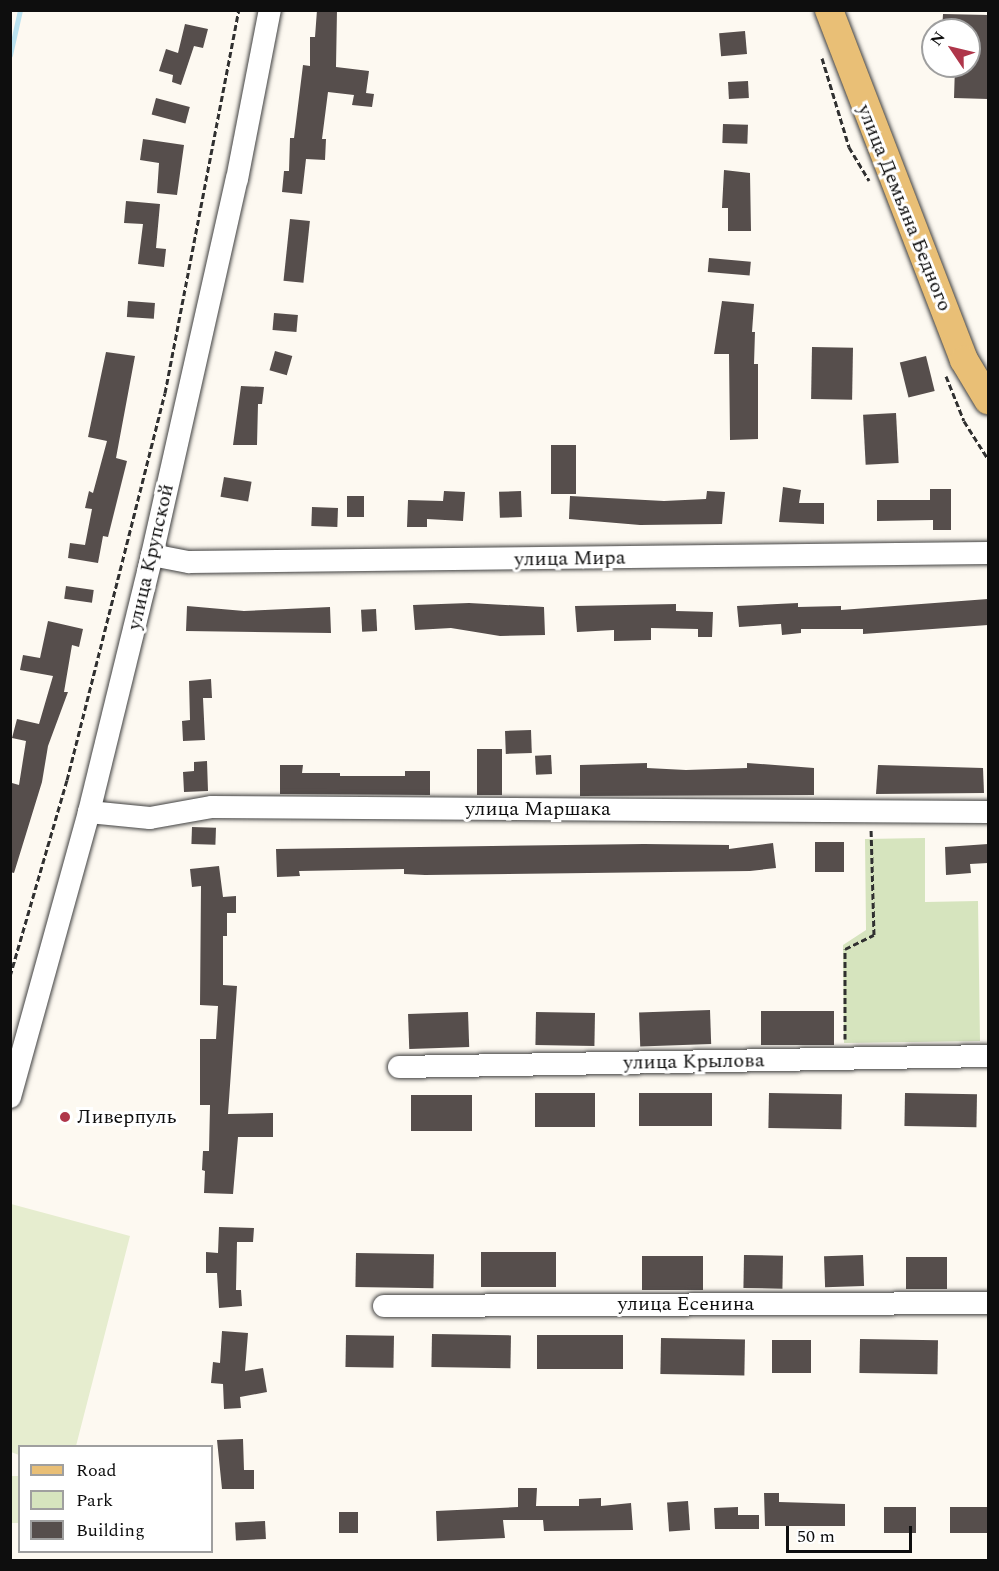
<!DOCTYPE html>
<meta charset="utf-8">
<style>
body{margin:0}
#map{position:relative;width:999px;height:1571px;overflow:hidden;background:#fdf9f1;font-family:Spectral,serif}
div>[style]{position:absolute}
.green>*{inset:0;background:#d6e4be}
.pitch>*{inset:0;background:#e6edcf;transform-origin:0 0}
.stream>*{height:5px;margin:-2.5px;padding:0 2.5px;transform-origin:2.5px;border-radius:2.5px;background:#bbe2ef}
.building>*{inset:0;background:#564e4c;transform-origin:0 0}
.path>*{height:3px;margin-top:-1.5px;transform-origin:0;background:repeating-linear-gradient(90deg,#303030 0 6px,transparent 0 9px)}
.roads{filter:drop-shadow(0 0 2px #414141) drop-shadow(0 0 2px #414141)}
.minor>*{height:22px;margin:-11px;padding:0 11px;transform-origin:11px;border-radius:11px;background:#fff}
.major>*{height:28px;margin:-14px;padding:0 14px;transform-origin:14px;border-radius:14px;background:#e9bf76}
.dots>*{width:16px;height:16px;translate:-50% -50%;box-sizing:border-box;border:3px solid #fff;border-radius:50%}
span{translate:-50% -50%;white-space:nowrap;text-align:center;line-height:1.15;-webkit-text-stroke:6px #fff;paint-order:stroke}
.street-label{font-size:20px;color:#0e0e0e}
.poi-label{font-size:20px;color:#0e0e0e}
.left{translate:0 -50%;text-align:left}
.frame{position:absolute;inset:0;border:12px solid #0e0e0e;pointer-events:none}
.legend{position:absolute;left:18px;top:1445px;width:195px;height:108px;box-sizing:border-box;background:#fff;border:2px solid #9f9f9f;margin:0;padding:8px 10px;list-style:none;font-size:18px;color:#0e0e0e}
.legend li{display:flex;align-items:center;gap:12px;height:30px}
.legend b{width:30px;border:2px solid #9f9f9f}
.north{position:absolute;left:921px;top:18px;width:60px;height:60px;box-sizing:border-box;background:#fff;border:2px solid #9f9f9f;border-radius:50%;rotate:305deg;font-size:16px;font-weight:700;line-height:24px;text-align:center;color:#0e0e0e}
.north::after{content:'';display:block;margin:auto;width:21px;height:27px;background:#af364a;clip-path:polygon(50% 0,100% 100%,50% 72%,0 100%)}
.scale{position:absolute;left:786px;top:1526px;width:126px;height:27px;box-sizing:border-box;border:3px solid #0e0e0e;border-top:0;padding-left:8px;font-size:18px;line-height:21px;white-space:nowrap;color:#0e0e0e;-webkit-text-stroke:4px #fff;paint-order:stroke}
</style>
<div id="map">
<div class="green">
<div style="clip-path:polygon(925px 838px,925px 902px,978px 901px,980px 1041px,844px 1043px,843px 945px,866px 930px,865px 839px)"></div>
</div>
<div class="pitch">
<div style="clip-path:polygon(11px 1204px,130px 1236px,76px 1446px,20px 1446px,19px 1455px,11px 1452px)"></div>
<div style="left:11px;top:1476px;width:8px;height:47px"></div>
</div>
<div class="stream">
<div style="left:10px;top:55px;width:46px;rotate:-77.5deg"></div>
</div>
<div class="building">
<div style="clip-path:polygon(317px 10px,337px 10px,336px 67px,369px 71px,366px 93px,374px 94px,372px 107px,352px 105px,354px 95px,328px 92px,322px 139px,326px 139px,325px 160px,306px 159px,302px 194px,282px 192px,284px 171px,289px 171px,290px 138px,294px 138px,303px 65px,310px 66px,310px 37px,315px 37px)"></div>
<div style="clip-path:polygon(943px 14px,988px 15px,988px 99px,954px 98px,955px 66px,969px 66px,969px 30px,942px 30px)"></div>
<div style="clip-path:polygon(185px 24px,208px 29px,203px 48px,194px 46px,181px 85px,172px 82px,173px 75px,159px 71px,166px 49px,178px 53px)"></div>
<div style="left:745px;top:31px;width:23px;height:26px;rotate:85deg"></div>
<div style="left:748px;top:81px;width:17px;height:20px;rotate:87deg"></div>
<div style="left:156px;top:98px;width:35px;height:17px;rotate:15deg"></div>
<div style="left:723px;top:124px;width:25px;height:19px;rotate:2deg"></div>
<div style="clip-path:polygon(143px 139px,184px 145px,177px 195px,157px 193px,159px 163px,140px 160px)"></div>
<div style="clip-path:polygon(724px 170px,750px 173px,751px 231px,728px 231px,728px 208px,722px 208px)"></div>
<div style="clip-path:polygon(126px 201px,160px 204px,156px 248px,166px 249px,164px 267px,138px 264px,143px 224px,124px 223px)"></div>
<div style="left:290px;top:219px;width:20px;height:62px;rotate:6deg"></div>
<div style="left:709px;top:258px;width:42px;height:14px;rotate:5deg"></div>
<div style="left:128px;top:301px;width:27px;height:16px;rotate:4deg"></div>
<div style="clip-path:polygon(722px 301px,754px 304px,752px 332px,755px 332px,754px 364px,758px 364px,758px 439px,730px 440px,729px 354px,714px 354px)"></div>
<div style="left:274px;top:313px;width:24px;height:17px;rotate:5deg"></div>
<div style="left:812px;top:347px;width:41px;height:52px;rotate:1deg"></div>
<div style="left:275px;top:351px;width:18px;height:20px;rotate:16deg"></div>
<div style="clip-path:polygon(106px 352px,135px 356px,116px 458px,127px 461px,108px 537px,103px 536px,98px 563px,68px 558px,70px 543px,85px 545px,92px 509px,85px 508px,89px 491px,93px 493px,107px 441px,88px 437px)"></div>
<div style="left:926px;top:356px;width:36px;height:27px;rotate:76deg"></div>
<div style="clip-path:polygon(241px 386px,264px 387px,262px 404px,258px 404px,257px 445px,233px 445px)"></div>
<div style="left:896px;top:413px;width:50px;height:33px;rotate:87deg"></div>
<div style="left:551px;top:445px;width:25px;height:49px"></div>
<div style="left:224px;top:477px;width:28px;height:20px;rotate:10deg"></div>
<div style="clip-path:polygon(783px 487px,801px 490px,799px 503px,824px 503px,824px 524px,779px 522px)"></div>
<div style="clip-path:polygon(930px 489px,951px 489px,951px 530px,933px 530px,933px 520px,877px 521px,877px 500px,930px 500px)"></div>
<div style="clip-path:polygon(444px 491px,465px 492px,463px 521px,427px 519px,427px 527px,407px 527px,408px 500px,443px 501px)"></div>
<div style="left:521px;top:491px;width:26px;height:22px;rotate:88deg"></div>
<div style="clip-path:polygon(707px 491px,725px 492px,722px 524px,640px 525px,569px 519px,570px 496px,664px 501px,706px 499px)"></div>
<div style="left:347px;top:496px;width:17px;height:21px"></div>
<div style="left:312px;top:507px;width:26px;height:19px;rotate:2deg"></div>
<div style="left:66px;top:586px;width:28px;height:13px;rotate:8deg"></div>
<div style="clip-path:polygon(988px 599px,988px 625px,863px 634px,863px 629px,801px 629px,801px 633px,782px 635px,781px 624px,739px 627px,737px 606px,798px 603px,798px 607px,841px 606px,841px 610px)"></div>
<div style="clip-path:polygon(469px 603px,544px 607px,545px 635px,500px 636px,451px 628px,415px 630px,413px 605px)"></div>
<div style="clip-path:polygon(676px 604px,676px 611px,713px 612px,712px 637px,698px 637px,698px 629px,651px 628px,651px 640px,614px 641px,614px 630px,577px 632px,575px 606px)"></div>
<div style="clip-path:polygon(187px 606px,244px 611px,330px 607px,331px 633px,186px 631px)"></div>
<div style="left:376px;top:609px;width:22px;height:15px;rotate:87deg"></div>
<div style="clip-path:polygon(48px 621px,83px 629px,79px 647px,72px 645px,64px 692px,68px 692px,48px 746px,42px 782px,14px 873px,10px 872px,10px 791px,12px 783px,19px 785px,26px 741px,12px 738px,17px 719px,39px 724px,53px 676px,20px 670px,23px 655px,40px 658px)"></div>
<div style="clip-path:polygon(211px 679px,212px 698px,203px 698px,205px 740px,183px 741px,182px 721px,190px 720px,189px 681px)"></div>
<div style="left:531px;top:730px;width:23px;height:26px;rotate:88deg"></div>
<div style="left:477px;top:749px;width:25px;height:46px"></div>
<div style="left:551px;top:755px;width:19px;height:16px;rotate:87deg"></div>
<div style="clip-path:polygon(207px 761px,208px 791px,184px 792px,183px 772px,194px 771px,194px 762px)"></div>
<div style="clip-path:polygon(647px 763px,647px 768px,686px 770px,747px 768px,747px 763px,814px 768px,814px 795px,580px 796px,580px 765px)"></div>
<div style="clip-path:polygon(280px 765px,303px 765px,302px 773px,340px 773px,340px 776px,405px 776px,405px 771px,430px 771px,430px 795px,280px 794px)"></div>
<div style="clip-path:polygon(878px 765px,983px 768px,984px 793px,876px 794px)"></div>
<div style="left:192px;top:827px;width:24px;height:17px;rotate:2deg"></div>
<div style="left:844px;top:842px;width:30px;height:29px;rotate:90deg"></div>
<div style="clip-path:polygon(773px 843px,776px 868px,750px 871px,425px 875px,404px 874px,404px 869px,299px 871px,300px 876px,277px 877px,276px 849px,644px 844px,729px 845px,729px 849px)"></div>
<div style="clip-path:polygon(988px 844px,988px 863px,970px 864px,971px 873px,946px 875px,945px 847px)"></div>
<div style="clip-path:polygon(219px 866px,223px 897px,236px 896px,236px 913px,227px 913px,227px 936px,223px 936px,223px 985px,237px 986px,228px 1114px,273px 1113px,273px 1137px,238px 1137px,233px 1194px,204px 1193px,205px 1171px,202px 1170px,203px 1151px,209px 1151px,210px 1105px,200px 1105px,200px 1039px,216px 1039px,218px 1006px,200px 1005px,201px 886px,192px 887px,190px 869px)"></div>
<div style="left:710px;top:1010px;width:34px;height:71px;rotate:88deg"></div>
<div style="left:834px;top:1011px;width:34px;height:73px;rotate:90deg"></div>
<div style="left:468px;top:1012px;width:35px;height:60px;rotate:88deg"></div>
<div style="left:536px;top:1012px;width:59px;height:33px;rotate:1deg"></div>
<div style="left:595px;top:1093px;width:34px;height:60px;rotate:90deg"></div>
<div style="left:712px;top:1093px;width:33px;height:73px;rotate:90deg"></div>
<div style="left:769px;top:1093px;width:73px;height:35px;rotate:1deg"></div>
<div style="left:905px;top:1093px;width:72px;height:33px;rotate:1deg"></div>
<div style="left:411px;top:1095px;width:61px;height:36px"></div>
<div style="clip-path:polygon(219px 1227px,254px 1228px,253px 1242px,237px 1242px,236px 1290px,241px 1290px,242px 1306px,219px 1308px,217px 1273px,206px 1273px,206px 1252px,218px 1253px)"></div>
<div style="left:556px;top:1252px;width:35px;height:75px;rotate:90deg"></div>
<div style="left:356px;top:1253px;width:78px;height:34px;rotate:1deg"></div>
<div style="left:744px;top:1255px;width:39px;height:33px;rotate:1deg"></div>
<div style="left:863px;top:1255px;width:31px;height:39px;rotate:88deg"></div>
<div style="left:642px;top:1256px;width:61px;height:34px"></div>
<div style="left:906px;top:1257px;width:41px;height:32px"></div>
<div style="clip-path:polygon(222px 1331px,248px 1333px,245px 1371px,263px 1368px,267px 1392px,240px 1397px,241px 1408px,224px 1409px,223px 1384px,211px 1383px,213px 1362px,220px 1363px)"></div>
<div style="left:432px;top:1334px;width:79px;height:33px;rotate:1deg"></div>
<div style="left:346px;top:1335px;width:48px;height:32px;rotate:1deg"></div>
<div style="left:623px;top:1335px;width:34px;height:86px;rotate:90deg"></div>
<div style="left:661px;top:1338px;width:84px;height:36px;rotate:1deg"></div>
<div style="left:860px;top:1339px;width:78px;height:34px;rotate:1deg"></div>
<div style="left:772px;top:1340px;width:39px;height:33px"></div>
<div style="clip-path:polygon(243px 1439px,244px 1470px,254px 1470px,254px 1489px,222px 1489px,217px 1440px)"></div>
<div style="clip-path:polygon(518px 1488px,537px 1488px,536px 1506px,579px 1506px,579px 1499px,601px 1498px,601px 1506px,631px 1503px,633px 1530px,544px 1531px,543px 1520px,503px 1520px,505px 1538px,437px 1541px,436px 1511px,518px 1507px)"></div>
<div style="clip-path:polygon(764px 1493px,779px 1493px,779px 1502px,845px 1504px,845px 1526px,765px 1526px)"></div>
<div style="left:688px;top:1501px;width:29px;height:21px;rotate:86deg"></div>
<div style="clip-path:polygon(738px 1507px,738px 1515px,759px 1515px,759px 1529px,715px 1529px,714px 1508px)"></div>
<div style="left:916px;top:1507px;width:26px;height:32px;rotate:90deg"></div>
<div style="left:950px;top:1507px;width:38px;height:26px"></div>
<div style="left:339px;top:1512px;width:19px;height:21px"></div>
<div style="left:265px;top:1521px;width:18px;height:30px;rotate:87deg"></div>
</div>
<div class="path">
<div style="left:822px;top:58px;width:93px;rotate:73.1deg"></div>
<div style="left:849px;top:147px;width:39px;rotate:59deg"></div>
<div style="left:946px;top:376px;width:48px;rotate:68.2deg"></div>
<div style="left:964px;top:421px;width:45px;rotate:57.7deg"></div>
<div style="left:10px;top:976px;width:204px;rotate:-73.8deg"></div>
<div style="left:67px;top:780px;width:399px;rotate:-75.8deg"></div>
<div style="left:165px;top:393px;width:390px;rotate:-79.1deg"></div>
<div style="left:845px;top:1039px;width:90px;rotate:-90deg"></div>
<div style="left:845px;top:949px;width:32px;rotate:-26deg"></div>
<div style="left:874px;top:935px;width:105px;rotate:-91.6deg"></div>
</div>
<div class="roads">
<div class="minor">
<div style="left:152px;top:555px;width:38px;rotate:11deg"></div>
<div style="left:189px;top:562px;width:799px;rotate:-0.65deg"></div>
<div style="left:89px;top:812px;width:61px;rotate:5.6deg"></div>
<div style="left:150px;top:818px;width:63px;rotate:-10.1deg"></div>
<div style="left:212px;top:807px;width:776px;rotate:0.37deg"></div>
<div style="left:399px;top:1067px;width:589px;rotate:-1.07deg"></div>
<div style="left:10px;top:1097px;width:296px;rotate:-74.5deg"></div>
<div style="left:89px;top:812px;width:265px;rotate:-76.2deg"></div>
<div style="left:152px;top:555px;width:385px;rotate:-77.3deg"></div>
<div style="left:237px;top:179px;width:172px;rotate:-79deg"></div>
<div style="left:384px;top:1306px;width:604px;rotate:-0.28deg"></div>
</div>
<div class="major">
<div style="left:829px;top:10px;width:375px;rotate:68.9deg"></div>
<div style="left:964px;top:360px;width:47px;rotate:59deg"></div>
</div>
</div>
<div class="dots">
<div style="left:65px;top:1117px;background:#af364a"></div>
</div>
<div class="street-label">
<span style="left:904px;top:208px;rotate:68deg">улица Демьяна Бедного</span>
<span style="left:151px;top:557px;rotate:-77deg">улица Крупской</span>
<span style="left:570px;top:559px;rotate:-1deg">улица Мира</span>
<span style="left:538px;top:809px">улица Маршака</span>
<span style="left:694px;top:1062px;rotate:-1deg">улица Крылова</span>
<span style="left:686px;top:1304px">улица Есенина</span>
</div>
<div class="poi-label">
<span class="left" style="left:77px;top:1117px">Ливерпуль</span>
</div>
<div class="frame"></div>
<ul class="legend">
<li><b style="height:8px;background:#e9bf76"></b>Road</li>
<li><b style="height:16px;background:#d6e4be"></b>Park</li>
<li><b style="height:16px;background:#564e4c"></b>Building</li>
</ul>
<div class="north">N</div>
<div class="scale">50 m</div>
</div>
